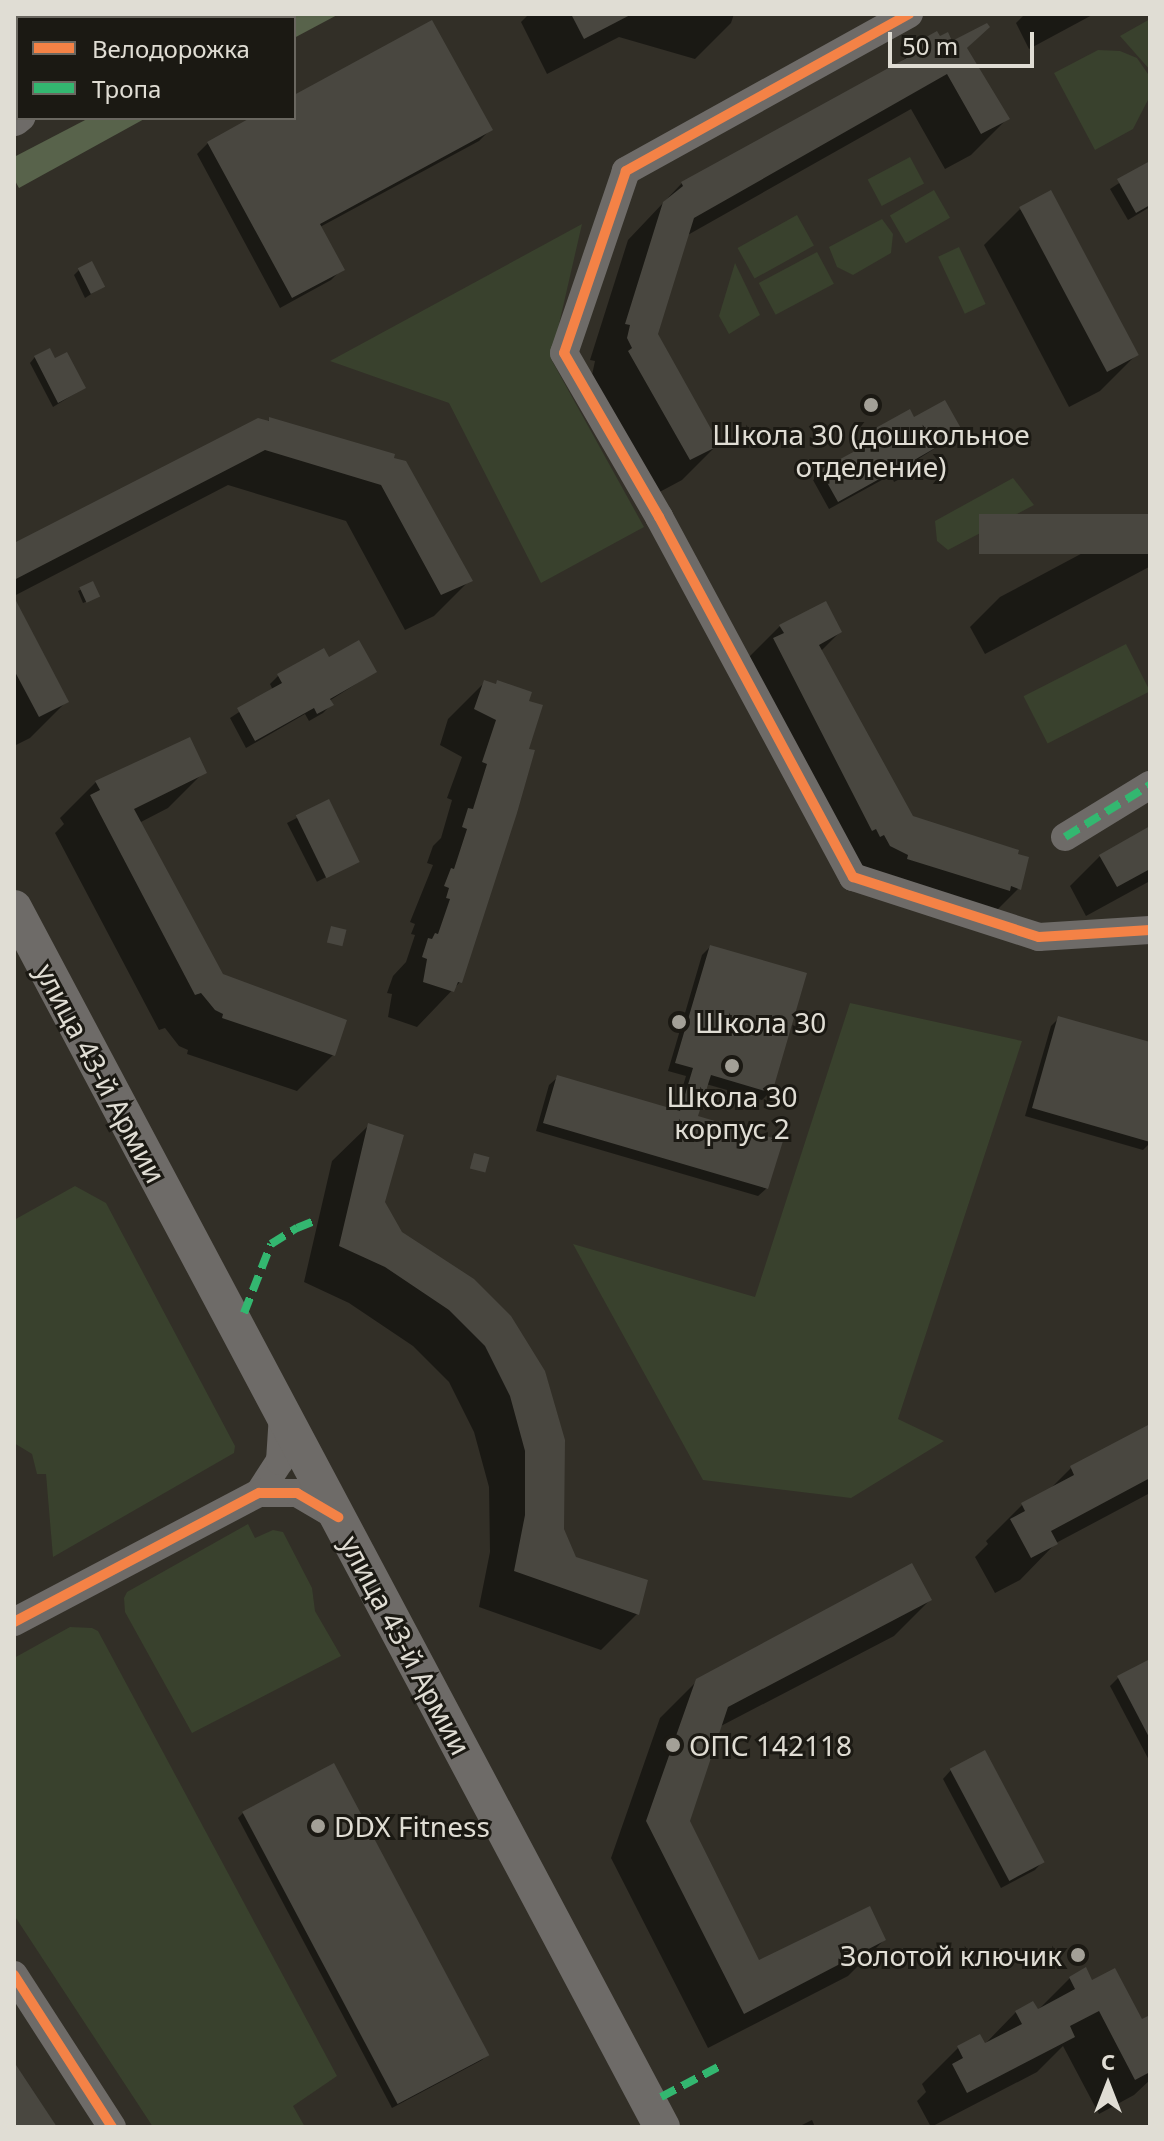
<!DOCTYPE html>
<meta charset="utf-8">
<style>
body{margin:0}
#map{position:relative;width:1164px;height:2141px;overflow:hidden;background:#322f27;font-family:"Noto Sans",sans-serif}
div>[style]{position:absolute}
.green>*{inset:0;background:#39412d;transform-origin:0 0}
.forest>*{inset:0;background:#58634b}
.shadow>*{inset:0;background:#0007;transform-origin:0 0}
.building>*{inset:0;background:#494740;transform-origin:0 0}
.minor>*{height:28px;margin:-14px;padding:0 14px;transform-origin:14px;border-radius:14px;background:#6e6b68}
.major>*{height:36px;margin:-18px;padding:0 18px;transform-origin:18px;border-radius:18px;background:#6e6b68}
.quiet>*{height:8px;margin-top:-4px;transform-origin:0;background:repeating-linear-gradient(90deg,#33b770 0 16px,transparent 0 24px)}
.cycleway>*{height:10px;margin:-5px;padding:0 5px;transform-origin:5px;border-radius:5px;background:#f48246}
.dots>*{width:22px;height:22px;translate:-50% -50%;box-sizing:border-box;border:4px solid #1b1913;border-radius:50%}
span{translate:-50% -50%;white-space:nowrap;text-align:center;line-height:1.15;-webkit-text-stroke:6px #1b1913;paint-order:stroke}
.poi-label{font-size:28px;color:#e0ddd4}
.left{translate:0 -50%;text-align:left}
.right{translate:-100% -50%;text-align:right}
.street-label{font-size:28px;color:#e0ddd4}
.frame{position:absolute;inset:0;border:16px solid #e0ddd4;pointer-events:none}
.legend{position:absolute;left:16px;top:16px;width:280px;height:104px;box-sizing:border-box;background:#1b1913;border:2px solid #6a6760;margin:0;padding:10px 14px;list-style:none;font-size:24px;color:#e0ddd4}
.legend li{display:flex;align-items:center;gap:16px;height:40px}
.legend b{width:40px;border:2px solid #6a6760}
.north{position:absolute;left:1068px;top:2045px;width:80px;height:80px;-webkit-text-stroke:6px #1b1913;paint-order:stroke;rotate:0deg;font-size:22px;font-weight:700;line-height:32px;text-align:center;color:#e0ddd4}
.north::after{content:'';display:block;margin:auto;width:28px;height:36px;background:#e0ddd4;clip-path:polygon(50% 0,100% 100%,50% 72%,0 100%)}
.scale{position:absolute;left:888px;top:32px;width:146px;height:36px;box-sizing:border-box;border:4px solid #e0ddd4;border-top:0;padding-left:10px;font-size:24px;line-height:28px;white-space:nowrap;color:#e0ddd4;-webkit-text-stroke:6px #1b1913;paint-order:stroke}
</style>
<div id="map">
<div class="green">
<div style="clip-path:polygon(1150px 19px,1150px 70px,1120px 36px)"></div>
<div style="clip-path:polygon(1098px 50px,1120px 51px,1137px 58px,1148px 74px,1150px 96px,1133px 129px,1095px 150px,1054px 73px)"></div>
<div style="left:910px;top:157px;width:30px;height:48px;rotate:62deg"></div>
<div style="left:934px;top:190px;width:32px;height:51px;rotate:60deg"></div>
<div style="left:797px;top:215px;width:35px;height:68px;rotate:61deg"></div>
<div style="clip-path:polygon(882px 219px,893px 234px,891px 253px,853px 275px,837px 267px,829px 247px)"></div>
<div style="clip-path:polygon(582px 224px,551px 359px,644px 527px,541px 583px,449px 403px,330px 361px)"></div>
<div style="left:959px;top:247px;width:63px;height:23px;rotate:65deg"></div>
<div style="left:817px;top:252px;width:36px;height:66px;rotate:62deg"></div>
<div style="clip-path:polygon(735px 263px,760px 315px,729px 334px,719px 316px)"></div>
<div style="clip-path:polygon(1013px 478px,1034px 505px,948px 550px,937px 541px,935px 521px)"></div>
<div style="left:1126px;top:644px;width:53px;height:115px;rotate:63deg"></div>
<div style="clip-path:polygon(850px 1003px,1022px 1041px,898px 1419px,944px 1441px,851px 1498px,703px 1480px,573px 1244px,755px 1297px)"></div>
<div style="clip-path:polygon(75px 1186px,106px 1203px,235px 1446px,234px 1453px,53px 1557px,46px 1474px,37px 1474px,32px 1454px,14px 1443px,14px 1220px)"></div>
<div style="clip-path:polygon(248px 1524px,255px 1538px,273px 1530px,283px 1532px,312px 1588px,315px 1611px,341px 1656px,192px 1733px,125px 1612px,124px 1598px,127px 1592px)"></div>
<div style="clip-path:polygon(70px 1627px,92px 1628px,98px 1631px,337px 2076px,293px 2106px,305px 2127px,153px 2127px,14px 1915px,14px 1658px)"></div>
</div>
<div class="forest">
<div style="clip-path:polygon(285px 14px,339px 14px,294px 38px,294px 18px,282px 18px)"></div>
<div style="clip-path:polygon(89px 118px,146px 118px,19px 188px,14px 179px,14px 157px)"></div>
</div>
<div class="shadow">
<div style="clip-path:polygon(529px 14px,734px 14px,731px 23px,695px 59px,619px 37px,547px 74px,521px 22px)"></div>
<div style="clip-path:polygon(1025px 14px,1094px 14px,1029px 49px,1016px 23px)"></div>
<div style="clip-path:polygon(988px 27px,966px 49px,1007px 119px,971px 155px,945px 169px,911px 109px,686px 236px,656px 335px,718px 444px,682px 480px,654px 495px,592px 375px,595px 361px,590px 360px,628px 240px,682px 183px,899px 64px,921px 43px,951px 43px)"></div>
<div style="clip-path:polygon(294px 97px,490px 130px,479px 141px,320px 227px,342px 269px,331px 280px,280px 308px,197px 154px,208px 143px,255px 118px,294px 118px)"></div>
<div style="clip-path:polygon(1150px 163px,1150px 207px,1128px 220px,1110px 189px)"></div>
<div style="clip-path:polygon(1020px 209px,1136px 355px,1100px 391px,1069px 407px,984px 245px)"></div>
<div style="clip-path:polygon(79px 270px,102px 287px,85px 298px,74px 275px)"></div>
<div style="clip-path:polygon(35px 357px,54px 361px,84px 388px,53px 407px,30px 363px)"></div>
<div style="clip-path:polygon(270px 420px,392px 459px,470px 580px,434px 616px,405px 630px,346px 521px,228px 485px,14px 596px,14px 545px)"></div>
<div style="clip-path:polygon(914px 420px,961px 432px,915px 461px,917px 465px,909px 474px,894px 482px,891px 475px,829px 509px,813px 480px,859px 451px,856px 445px,864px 436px)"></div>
<div style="clip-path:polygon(1150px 517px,1149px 567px,985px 654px,970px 627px,1000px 597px)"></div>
<div style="clip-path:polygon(92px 584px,95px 598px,83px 603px,78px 591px)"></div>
<div style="clip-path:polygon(14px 601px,66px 702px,30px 738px,14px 746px)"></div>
<div style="clip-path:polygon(780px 626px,840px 632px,820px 652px,911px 818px,1015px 855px,1019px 888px,983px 924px,872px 895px,744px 662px)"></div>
<div style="clip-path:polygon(375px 672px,329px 701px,331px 705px,323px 713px,309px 721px,305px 714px,246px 748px,230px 718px,273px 690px,270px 684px,278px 676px)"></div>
<div style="clip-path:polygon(484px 683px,530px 693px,460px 982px,417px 1027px,388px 1017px,392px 994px,387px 993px,393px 976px,406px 962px,415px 935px,411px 934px,415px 924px,410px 922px,433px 865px,427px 863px,433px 846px,441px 838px,452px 800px,447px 798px,462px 757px,440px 745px,448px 719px)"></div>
<div style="clip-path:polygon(204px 772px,168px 808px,139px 823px,222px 976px,333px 1055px,297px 1091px,187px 1054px,188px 1050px,179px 1046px,165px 1028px,159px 1030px,55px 833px,64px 824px,60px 818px,96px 782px)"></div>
<div style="left:328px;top:802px;width:66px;height:46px;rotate:63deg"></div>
<div style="clip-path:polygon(1150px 827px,1150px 881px,1086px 916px,1070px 886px,1100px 856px)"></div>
<div style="clip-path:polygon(710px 947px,770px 1092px,762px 1100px,706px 1084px,696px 1118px,767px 1188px,758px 1196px,536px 1131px,549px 1085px,558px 1077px,675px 1112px,686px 1076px,668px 1071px,702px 955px)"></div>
<div style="clip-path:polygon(1059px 1018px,1150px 1044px,1150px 1143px,1143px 1150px,1025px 1116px,1051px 1026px)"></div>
<div style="clip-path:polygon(368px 1126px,383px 1202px,400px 1234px,543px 1372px,562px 1529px,575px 1559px,637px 1614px,601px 1650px,479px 1607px,490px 1552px,489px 1487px,474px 1432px,449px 1382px,413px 1346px,349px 1303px,304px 1282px,332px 1161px)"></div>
<div style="clip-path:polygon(1150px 1426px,1150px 1493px,1056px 1543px,1020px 1580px,995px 1593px,975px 1557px,988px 1544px,986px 1541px,1022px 1505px,1047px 1492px,1071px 1468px)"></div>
<div style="clip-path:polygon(930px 1600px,894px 1636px,719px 1727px,687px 1821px,759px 1962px,884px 1940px,848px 1976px,708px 2048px,611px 1858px,660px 1718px,697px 1681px)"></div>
<div style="clip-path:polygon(1150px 1664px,1150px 1762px,1110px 1686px,1118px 1678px)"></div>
<div style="clip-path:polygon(951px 1770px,1043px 1861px,1035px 1870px,1001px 1888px,943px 1779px)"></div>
<div style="clip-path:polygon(243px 1813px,487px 2055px,482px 2060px,392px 2108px,238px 1818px)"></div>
<div style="clip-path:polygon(1070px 1978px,1091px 1982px,1141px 2022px,1150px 2021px,1150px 2080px,1134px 2095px,1099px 2114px,1063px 2046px,1037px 2072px,931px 2127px,917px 2101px,926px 2092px,922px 2084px,958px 2048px,979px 2037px,984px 2045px,1016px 2012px,1037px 2011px)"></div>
<div style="clip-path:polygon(812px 2120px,815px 2127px,798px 2127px)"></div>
</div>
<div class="building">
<div style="clip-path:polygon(571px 14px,632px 14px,584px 39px)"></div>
<div style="clip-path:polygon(432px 20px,493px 130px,320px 224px,345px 270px,292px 298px,207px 142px,250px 118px,294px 118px,294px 95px)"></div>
<div style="clip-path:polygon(987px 23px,990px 27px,967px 48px,1010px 119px,981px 134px,947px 74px,694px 218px,658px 334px,720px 445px,690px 460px,628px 351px,632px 348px,627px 338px,630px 325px,625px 324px,663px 202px,683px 186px,681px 182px,914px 54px,913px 50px,921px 46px,919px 41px,937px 31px,940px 36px,948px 32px,952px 41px)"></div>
<div style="clip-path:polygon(1150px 161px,1150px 205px,1136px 213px,1117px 179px)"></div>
<div style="left:1051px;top:190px;width:187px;height:36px;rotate:62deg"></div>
<div style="left:92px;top:261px;width:29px;height:16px;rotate:63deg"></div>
<div style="clip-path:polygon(50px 348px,55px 358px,67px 352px,86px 388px,58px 403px,34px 356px)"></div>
<div style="clip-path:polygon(945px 400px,963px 432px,916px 459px,919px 466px,903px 475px,899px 468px,838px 502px,820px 470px,868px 444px,863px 435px,910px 409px,914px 417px)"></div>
<div style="clip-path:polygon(269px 417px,395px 454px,394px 458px,406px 461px,473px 581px,441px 595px,381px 485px,265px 450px,14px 580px,14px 543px,258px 418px,269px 421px)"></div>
<div style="left:1150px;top:514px;width:40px;height:171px;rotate:90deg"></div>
<div style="left:93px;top:581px;width:17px;height:15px;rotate:65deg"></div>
<div style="clip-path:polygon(14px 597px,69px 702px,39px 717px,14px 670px)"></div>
<div style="clip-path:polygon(826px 601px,842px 632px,819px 645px,913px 816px,1019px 850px,1018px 854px,1029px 857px,1021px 890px,1011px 886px,1010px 891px,907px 859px,908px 855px,890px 846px,884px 835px,880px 837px,876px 829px,872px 831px,773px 638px,784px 633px,779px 625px)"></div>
<div style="clip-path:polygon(359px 640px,377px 672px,330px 699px,334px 705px,317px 714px,314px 708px,255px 741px,237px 708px,282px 683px,277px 674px,324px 648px,329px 657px)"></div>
<div style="clip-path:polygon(484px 680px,496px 684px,497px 680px,532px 692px,529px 701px,543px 705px,529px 749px,535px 750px,517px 813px,462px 983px,458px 982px,454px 992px,423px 982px,427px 959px,422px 957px,428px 938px,432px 939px,435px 933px,438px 934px,450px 899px,446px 898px,449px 888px,444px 886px,451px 868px,454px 869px,467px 829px,462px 827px,468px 808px,473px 809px,487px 764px,482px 762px,496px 720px,474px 709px)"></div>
<div style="clip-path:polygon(190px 737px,207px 773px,134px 809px,223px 974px,347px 1020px,335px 1056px,222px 1018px,223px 1014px,215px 1010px,201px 993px,195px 995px,90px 795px,100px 790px,95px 781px)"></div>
<div style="left:329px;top:799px;width:70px;height:37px;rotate:64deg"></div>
<div style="clip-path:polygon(1150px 826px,1150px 869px,1117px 887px,1099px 855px)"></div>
<div style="left:331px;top:926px;width:16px;height:17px;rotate:14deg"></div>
<div style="clip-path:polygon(710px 945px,807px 973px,772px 1093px,711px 1075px,698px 1116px,783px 1141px,768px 1189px,543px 1123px,557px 1075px,680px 1111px,693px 1068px,675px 1063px)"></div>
<div style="clip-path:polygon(1058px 1016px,1150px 1042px,1150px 1142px,1032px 1108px)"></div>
<div style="clip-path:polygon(368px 1123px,404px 1135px,385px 1202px,402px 1232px,474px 1279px,511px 1316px,545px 1371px,565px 1440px,564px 1529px,576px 1557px,648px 1580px,639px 1615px,514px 1571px,525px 1515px,525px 1451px,510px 1396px,485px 1346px,449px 1310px,385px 1267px,339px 1246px)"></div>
<div style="left:474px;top:1153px;width:16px;height:16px;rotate:15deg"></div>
<div style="clip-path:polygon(1150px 1424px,1150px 1478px,1051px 1531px,1058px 1544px,1031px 1558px,1010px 1519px,1025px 1511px,1021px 1503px,1074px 1475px,1070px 1466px)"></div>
<div style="clip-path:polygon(912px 1563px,932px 1600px,728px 1707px,690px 1821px,759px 1960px,870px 1906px,886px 1940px,744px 2014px,646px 1821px,696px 1679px)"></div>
<div style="clip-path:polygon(1150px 1659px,1150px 1739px,1117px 1676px)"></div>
<div style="left:985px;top:1750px;width:127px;height:40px;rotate:62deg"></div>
<div style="left:334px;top:1763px;width:331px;height:104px;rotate:62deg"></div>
<div style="clip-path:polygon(1086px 1967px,1092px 1980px,1115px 1968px,1142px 2019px,1150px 2015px,1150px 2072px,1135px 2080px,1099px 2011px,1070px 2026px,1075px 2037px,967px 2093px,952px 2064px,963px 2058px,957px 2046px,980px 2034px,985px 2043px,1022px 2024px,1015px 2011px,1033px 2001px,1038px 2009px,1075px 1989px,1069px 1977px)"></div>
<div style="clip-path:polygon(14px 2062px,57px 2127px,14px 2127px)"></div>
</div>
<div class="minor">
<div style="left:909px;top:14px;width:324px;rotate:151deg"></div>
<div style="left:626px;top:171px;width:192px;rotate:108.8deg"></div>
<div style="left:564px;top:353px;width:190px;rotate:59.9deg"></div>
<div style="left:659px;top:517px;width:409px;rotate:61.7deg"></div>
<div style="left:853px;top:877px;width:195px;rotate:17.9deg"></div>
<div style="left:1039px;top:937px;width:111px;rotate:-3.6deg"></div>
<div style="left:1065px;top:837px;width:100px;rotate:-31.5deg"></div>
<div style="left:259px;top:1493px;width:38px;rotate:-57deg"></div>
<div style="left:280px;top:1461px;width:46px;rotate:-86.3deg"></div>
<div style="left:14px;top:1622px;width:277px;rotate:-27.8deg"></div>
<div style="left:259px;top:1493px;width:38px"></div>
<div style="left:297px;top:1493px;width:48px;rotate:30.3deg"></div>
<div style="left:14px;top:1975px;width:181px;rotate:57.2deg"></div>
</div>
<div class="major">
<div style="left:203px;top:18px;width:9px;rotate:-27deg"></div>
<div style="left:14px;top:118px;width:5px;rotate:-37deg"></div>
<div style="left:14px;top:908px;width:1381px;rotate:62.01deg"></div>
</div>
<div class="quiet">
<div style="left:1065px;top:837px;width:100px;rotate:-31.5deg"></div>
<div style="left:244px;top:1313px;width:74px;rotate:-68.6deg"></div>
<div style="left:271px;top:1244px;width:31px;rotate:-32deg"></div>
<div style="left:297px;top:1228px;width:22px;rotate:-22deg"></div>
<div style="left:661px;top:2097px;width:67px;rotate:-27.7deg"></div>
</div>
<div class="cycleway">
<div style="left:909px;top:14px;width:324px;rotate:151deg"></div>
<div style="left:626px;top:171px;width:192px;rotate:108.8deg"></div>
<div style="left:564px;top:353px;width:190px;rotate:59.9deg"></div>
<div style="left:659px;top:517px;width:409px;rotate:61.7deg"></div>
<div style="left:853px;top:877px;width:195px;rotate:17.9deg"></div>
<div style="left:1039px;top:937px;width:111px;rotate:-3.6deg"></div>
<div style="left:14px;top:1622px;width:277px;rotate:-27.8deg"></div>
<div style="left:259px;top:1493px;width:38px"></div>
<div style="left:297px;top:1493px;width:48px;rotate:30.3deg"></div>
<div style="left:14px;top:1975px;width:181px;rotate:57.2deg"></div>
</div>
<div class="dots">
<div style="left:871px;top:405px;background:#a3a097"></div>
<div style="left:679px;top:1022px;background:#a3a097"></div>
<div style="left:732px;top:1066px;background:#a3a097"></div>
<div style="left:673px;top:1745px;background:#a3a097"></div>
<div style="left:318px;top:1826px;background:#a3a097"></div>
<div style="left:1078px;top:1955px;background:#a3a097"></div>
</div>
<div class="poi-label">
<span style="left:871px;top:450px">Школа 30 (дошкольное<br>отделение)</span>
<span class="left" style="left:695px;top:1022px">Школа 30</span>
<span style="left:732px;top:1112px">Школа 30<br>корпус 2</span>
<span class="left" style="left:689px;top:1745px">ОПС 142118</span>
<span class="left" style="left:334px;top:1826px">DDX Fitness</span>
<span class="right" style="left:1062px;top:1955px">Золотой ключик</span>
</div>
<div class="street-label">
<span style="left:101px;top:1073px;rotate:62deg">улица 43-й Армии</span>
<span style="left:406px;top:1645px;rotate:62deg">улица 43-й Армии</span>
</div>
<div class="frame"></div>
<ul class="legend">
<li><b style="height:10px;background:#f48246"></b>Велодорожка</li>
<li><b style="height:10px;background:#33b770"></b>Тропа</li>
</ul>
<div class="north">С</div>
<div class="scale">50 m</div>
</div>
